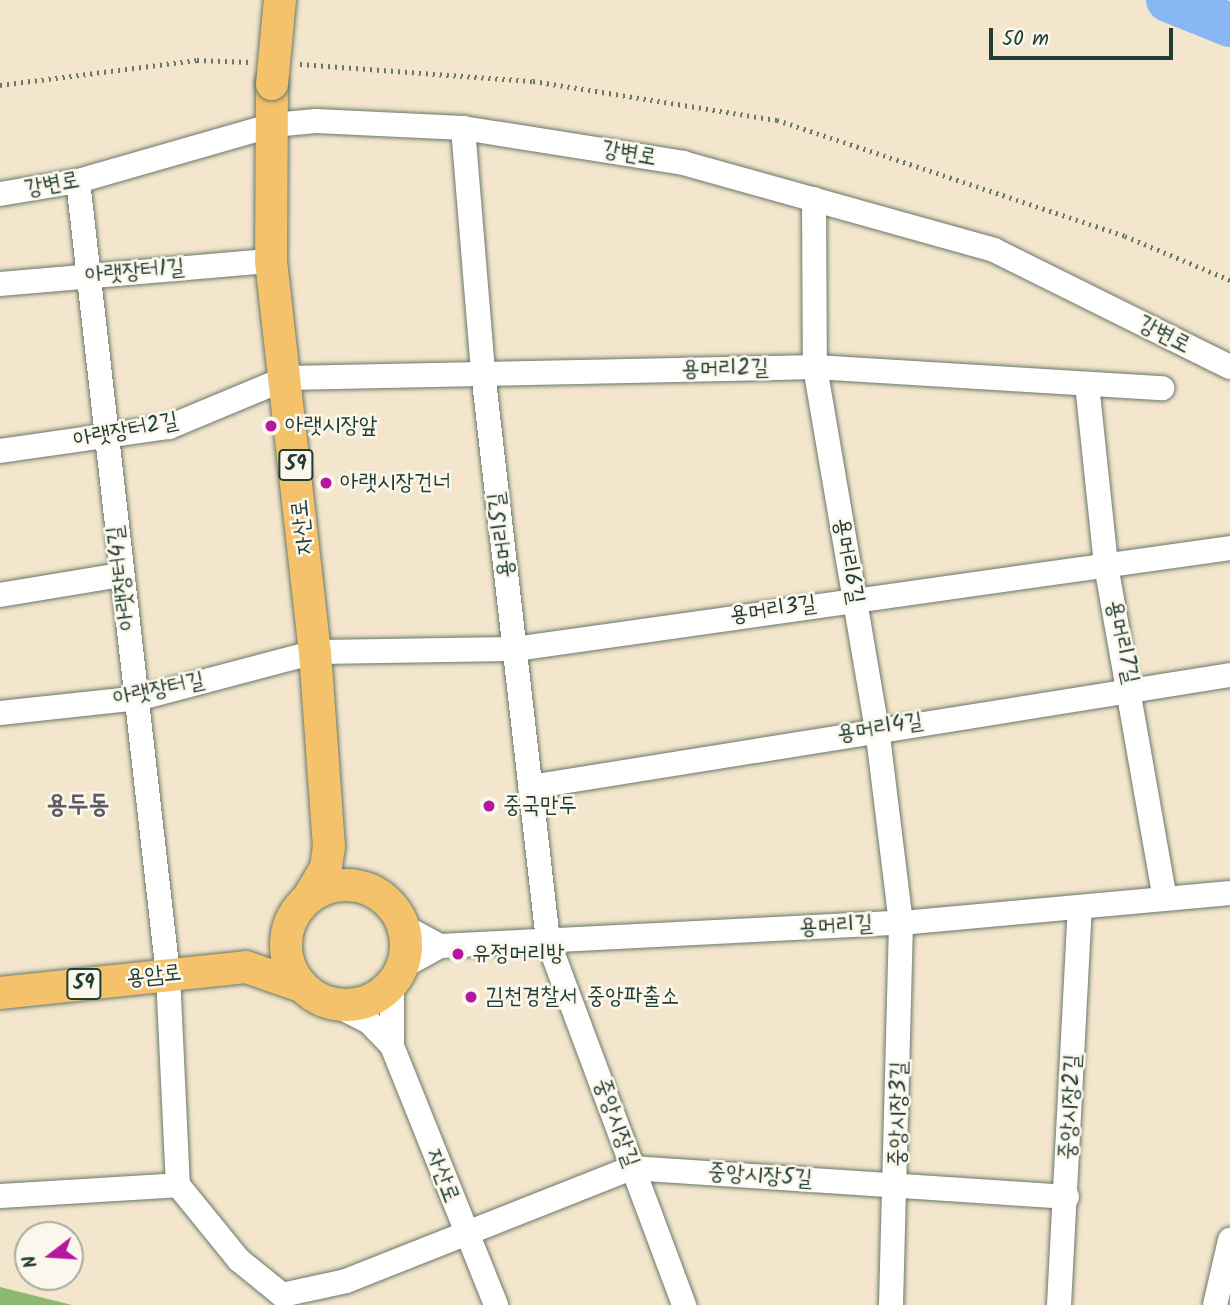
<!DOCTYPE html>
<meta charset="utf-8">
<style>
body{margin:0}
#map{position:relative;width:1230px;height:1305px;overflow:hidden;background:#f3e6cc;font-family:Kalam,"Poor Story",sans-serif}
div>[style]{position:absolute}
.forest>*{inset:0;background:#8cb86f}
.river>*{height:44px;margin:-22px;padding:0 22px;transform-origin:22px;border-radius:22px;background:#88b7f3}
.path>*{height:4.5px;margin-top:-2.25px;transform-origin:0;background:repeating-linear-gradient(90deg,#697869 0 2px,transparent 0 7px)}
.roads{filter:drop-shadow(0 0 2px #697869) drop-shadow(0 0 2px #697869)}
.minor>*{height:24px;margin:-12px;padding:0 12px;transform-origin:12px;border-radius:12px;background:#fff}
.major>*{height:32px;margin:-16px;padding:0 16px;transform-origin:16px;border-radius:16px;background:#f4c26a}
.major>.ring{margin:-16px;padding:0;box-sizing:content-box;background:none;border:32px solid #f4c26a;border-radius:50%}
.bridges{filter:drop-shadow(0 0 2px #697869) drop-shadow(0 0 2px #697869)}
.major-bridge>*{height:32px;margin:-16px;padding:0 16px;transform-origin:16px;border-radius:16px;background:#f4c26a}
.dots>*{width:19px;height:19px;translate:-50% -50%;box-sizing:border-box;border:4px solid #fbf7ec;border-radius:50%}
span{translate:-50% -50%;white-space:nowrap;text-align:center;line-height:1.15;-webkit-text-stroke:5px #fbf7ec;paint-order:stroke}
.shield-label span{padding:2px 5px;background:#fbf7ec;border:2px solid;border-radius:5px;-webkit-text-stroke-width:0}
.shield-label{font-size:21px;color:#1f3d34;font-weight:700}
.street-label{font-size:23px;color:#1f3d34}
.poi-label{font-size:23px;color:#1f3d34}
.left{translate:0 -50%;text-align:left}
.quarter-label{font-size:26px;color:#5c5a62;font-weight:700}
.north{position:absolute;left:14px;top:1221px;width:70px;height:70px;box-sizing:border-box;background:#fbf7ec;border:2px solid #a3ada2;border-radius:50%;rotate:253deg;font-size:19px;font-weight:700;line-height:28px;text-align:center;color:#1f3d34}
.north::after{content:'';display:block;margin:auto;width:24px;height:32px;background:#b5179e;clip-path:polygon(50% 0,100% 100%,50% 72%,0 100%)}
.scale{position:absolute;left:989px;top:28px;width:184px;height:32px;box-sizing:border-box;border:4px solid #1f3d34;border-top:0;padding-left:9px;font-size:21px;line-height:24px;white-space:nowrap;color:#1f3d34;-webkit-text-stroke:5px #fbf7ec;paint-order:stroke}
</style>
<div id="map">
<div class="forest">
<div style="clip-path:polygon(0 1287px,72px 1305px,0 1305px)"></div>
</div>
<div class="river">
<div style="left:1168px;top:0;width:67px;rotate:22deg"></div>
</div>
<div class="path">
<div style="left:300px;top:64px;width:234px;rotate:4.2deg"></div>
<div style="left:533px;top:81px;width:247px;rotate:9.1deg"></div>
<div style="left:777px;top:120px;width:367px;rotate:18.4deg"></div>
<div style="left:1125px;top:236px;width:114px;rotate:22.7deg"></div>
<div style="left:0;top:85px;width:199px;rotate:-7.2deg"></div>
<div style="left:197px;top:60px;width:52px;rotate:2.2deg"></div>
</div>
<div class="roads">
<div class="minor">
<div style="left:463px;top:128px;width:245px;rotate:85.3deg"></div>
<div style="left:483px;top:372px;width:573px;rotate:83.48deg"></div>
<div style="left:548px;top:941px;width:389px;rotate:69.5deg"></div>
<div style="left:78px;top:181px;width:799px;rotate:83.53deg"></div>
<div style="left:168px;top:975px;width:210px;rotate:87.3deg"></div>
<div style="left:178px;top:1185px;width:97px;rotate:50.9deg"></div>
<div style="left:239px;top:1260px;width:55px;rotate:39.1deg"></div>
<div style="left:282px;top:1295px;width:66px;rotate:-12.3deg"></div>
<div style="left:346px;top:1281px;width:308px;rotate:-21.6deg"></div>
<div style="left:632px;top:1168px;width:436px;rotate:3.8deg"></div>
<div style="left:0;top:194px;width:79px;rotate:-9.5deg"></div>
<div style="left:78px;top:181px;width:203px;rotate:-16deg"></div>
<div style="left:273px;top:125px;width:43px;rotate:-5.3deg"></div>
<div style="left:316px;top:121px;width:147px;rotate:2.7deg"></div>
<div style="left:463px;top:128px;width:223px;rotate:9deg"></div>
<div style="left:683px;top:163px;width:323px;rotate:15.6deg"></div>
<div style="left:994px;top:250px;width:263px;rotate:26.4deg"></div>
<div style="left:814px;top:199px;width:168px;rotate:89.7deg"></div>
<div style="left:815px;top:367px;width:366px;rotate:80.3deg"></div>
<div style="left:877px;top:728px;width:196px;rotate:83deg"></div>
<div style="left:901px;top:923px;width:382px;rotate:91.5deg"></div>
<div style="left:0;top:284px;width:272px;rotate:-4.9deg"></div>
<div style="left:1087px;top:384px;width:182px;rotate:84deg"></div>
<div style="left:1106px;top:565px;width:339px;rotate:80deg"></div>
<div style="left:0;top:451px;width:171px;rotate:-8.1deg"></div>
<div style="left:169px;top:427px;width:128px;rotate:-22.6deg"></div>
<div style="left:287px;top:378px;width:528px;rotate:-1.19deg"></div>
<div style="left:815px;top:367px;width:348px;rotate:3.5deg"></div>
<div style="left:0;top:595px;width:123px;rotate:-9.4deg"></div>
<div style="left:0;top:713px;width:142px;rotate:-6.1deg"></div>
<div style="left:141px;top:698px;width:180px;rotate:-14.8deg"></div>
<div style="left:315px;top:652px;width:200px;rotate:-0.9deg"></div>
<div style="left:515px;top:649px;width:722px;rotate:-8.04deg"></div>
<div style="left:530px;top:787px;width:709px;rotate:-9.09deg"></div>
<div style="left:403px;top:926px;width:42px;rotate:28.4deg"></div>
<div style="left:440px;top:946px;width:462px;rotate:-2.9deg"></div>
<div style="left:901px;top:923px;width:330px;rotate:-5.2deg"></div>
<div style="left:402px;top:967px;width:43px;rotate:-28.9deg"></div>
<div style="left:392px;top:985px;width:61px;rotate:90deg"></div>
<div style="left:392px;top:1046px;width:279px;rotate:68.1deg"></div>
<div style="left:336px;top:1005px;width:37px;rotate:27deg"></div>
<div style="left:369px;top:1022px;width:33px;rotate:46deg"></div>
<div style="left:0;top:1196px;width:178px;rotate:-3.5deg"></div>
<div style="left:1059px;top:1305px;width:397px;rotate:-87deg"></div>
<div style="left:1215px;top:1305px;width:67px;rotate:-77deg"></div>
</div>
<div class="major">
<div style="left:272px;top:84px;width:177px;rotate:90.3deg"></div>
<div style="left:271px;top:261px;width:393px;rotate:83.6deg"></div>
<div style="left:315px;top:652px;width:195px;rotate:85.9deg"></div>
<div style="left:329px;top:846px;width:22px;rotate:98deg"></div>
<div style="left:326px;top:868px;width:35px;rotate:121deg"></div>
<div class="ring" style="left:286px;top:885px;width:88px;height:88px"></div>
<div style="left:0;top:993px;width:247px;rotate:-6deg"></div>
<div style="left:246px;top:967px;width:58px;rotate:19.1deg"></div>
</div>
</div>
<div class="bridges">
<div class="major-bridge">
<div style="left:272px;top:84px;width:84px;rotate:-84.6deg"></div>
</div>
</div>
<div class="dots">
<div style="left:271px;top:426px;background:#b5179e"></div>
<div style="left:326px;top:483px;background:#b5179e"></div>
<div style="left:489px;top:806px;background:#b5179e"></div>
<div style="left:458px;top:954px;background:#b5179e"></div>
<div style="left:471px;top:997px;background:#b5179e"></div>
</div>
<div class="shield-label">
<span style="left:296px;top:465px">59</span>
<span style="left:84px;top:984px">59</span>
</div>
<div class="street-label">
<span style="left:629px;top:154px;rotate:10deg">강변로</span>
<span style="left:52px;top:185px;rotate:-10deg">강변로</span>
<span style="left:135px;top:272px;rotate:-5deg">아랫장터1길</span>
<span style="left:1164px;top:335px;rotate:27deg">강변로</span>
<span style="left:725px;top:369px;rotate:-1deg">용머리2길</span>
<span style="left:126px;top:431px;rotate:-11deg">아랫장터2길</span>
<span style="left:303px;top:527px;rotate:-96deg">자산로</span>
<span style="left:502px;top:535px;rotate:-97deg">용머리5길</span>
<span style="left:848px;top:561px;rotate:80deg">용머리6길</span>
<span style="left:122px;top:578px;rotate:-97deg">아랫장터4길</span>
<span style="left:773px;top:610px;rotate:-8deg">용머리3길</span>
<span style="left:1122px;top:642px;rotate:78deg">용머리7길</span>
<span style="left:159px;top:690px;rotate:-12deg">아랫장터길</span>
<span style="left:880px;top:728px;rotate:-9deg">용머리4길</span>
<span style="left:836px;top:926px;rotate:-3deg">용머리길</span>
<span style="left:154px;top:976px;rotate:-6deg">용암로</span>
<span style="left:1071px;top:1107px;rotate:-87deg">중앙시장2길</span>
<span style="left:899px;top:1114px;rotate:-89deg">중앙시장3길</span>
<span style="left:616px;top:1123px;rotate:70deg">중앙시장길</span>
<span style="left:442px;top:1176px;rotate:69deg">자산로</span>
<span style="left:760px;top:1176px;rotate:4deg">중앙시장5길</span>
</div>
<div class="poi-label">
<span class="left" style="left:285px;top:426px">아랫시장앞</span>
<span class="left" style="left:340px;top:483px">아랫시장건너</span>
<span class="left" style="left:503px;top:806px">중국만두</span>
<span class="left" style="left:472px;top:954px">유정머리방</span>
<span class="left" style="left:485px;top:997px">김천경찰서 중앙파출소</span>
</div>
<div class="quarter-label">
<span style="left:78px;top:806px">용두동</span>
</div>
<div class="north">N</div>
<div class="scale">50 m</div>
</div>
